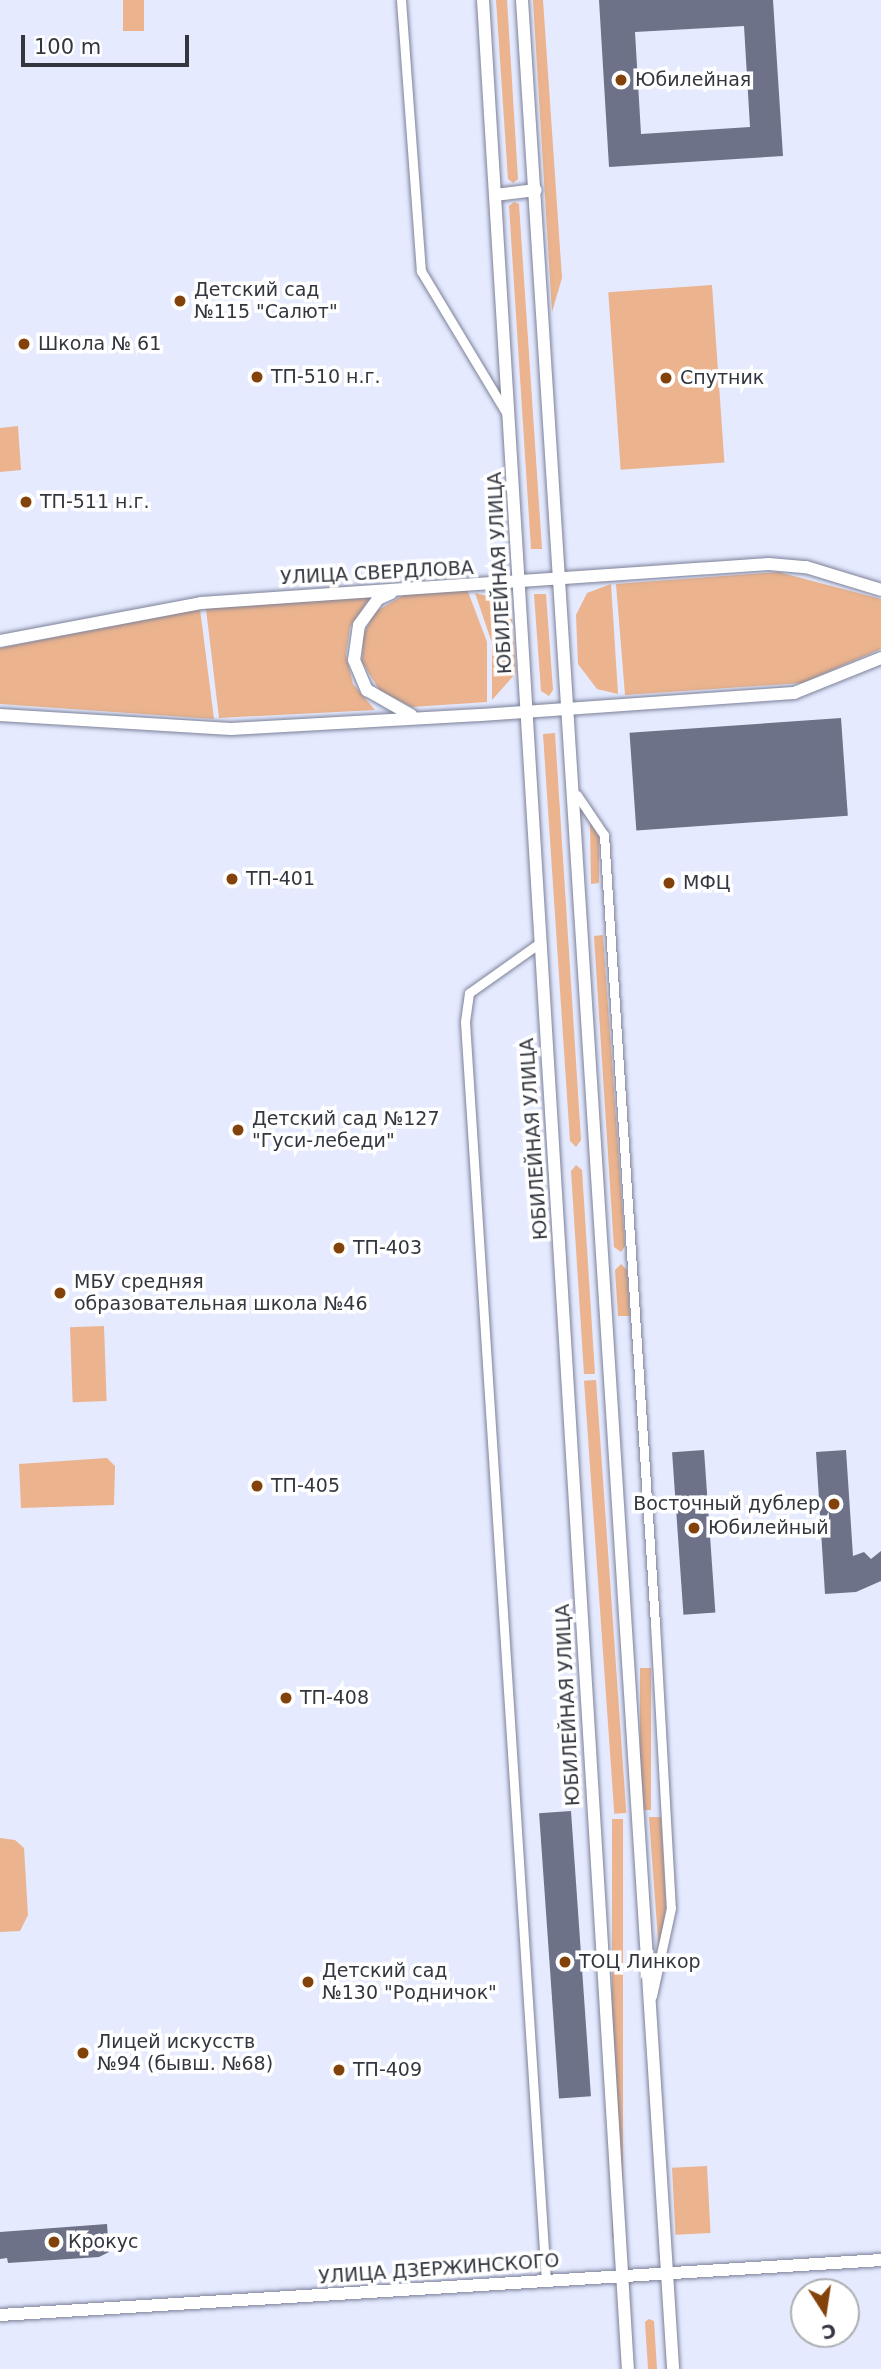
<!DOCTYPE html>
<meta charset="utf-8">
<style>
body{margin:0}
#map{position:relative;width:881px;height:2369px;overflow:hidden;background:#e5eaff;font-family:"DejaVu Sans",sans-serif}
div>[style]{position:absolute}
.green>*{inset:0;background:#ebb38e;transform-origin:0 0}
.building>*{inset:0;background:#6d7288;transform-origin:0 0}
.roads{filter:drop-shadow(0 0 2px #7c8198) drop-shadow(0 0 2px #7c8198)}
.street>*{height:9px;margin:-4.5px;padding:0 4.5px;transform-origin:4.5px;border-radius:4.5px;background:#fff}
.secondary>*{height:12px;margin:-6px;padding:0 6px;transform-origin:6px;border-radius:6px;background:#fff}
.dots>*{width:19px;height:19px;translate:-50% -50%;box-sizing:border-box;border:4px solid #fff;border-radius:50%}
span{translate:-50% -50%;white-space:nowrap;text-align:center;line-height:1.15;-webkit-text-stroke:7px #fff;paint-order:stroke}
.poi-label{font-size:19px;color:#33363f}
.left{translate:0 -50%;text-align:left}
.right{translate:-100% -50%;text-align:right}
.street-label{font-size:19px;color:#33363f}
.north{position:absolute;left:790px;top:2278px;width:70px;height:70px;box-sizing:border-box;background:#fff;border:2px solid #adafb2;border-radius:50%;rotate:168deg;font-size:19px;font-weight:700;line-height:28px;text-align:center;color:#33363f}
.north::after{content:'';display:block;margin:auto;width:24px;height:32px;background:#83420a;clip-path:polygon(50% 0,100% 100%,50% 72%,0 100%)}
.scale{position:absolute;left:21px;top:35px;width:168px;height:32px;box-sizing:border-box;border:4px solid #33363f;border-top:0;padding-left:9px;font-size:21px;line-height:24px;white-space:nowrap;color:#33363f;-webkit-text-stroke:5px #fff;paint-order:stroke}
</style>
<div id="map">
<div class="green">
<div style="left:123px;top:0;width:21px;height:31px"></div>
<div style="clip-path:polygon(496px 0,507px 0,518px 179px,513px 183px,508px 179px)"></div>
<div style="clip-path:polygon(533px 0,543px 0,562px 278px,552px 312px)"></div>
<div style="clip-path:polygon(514px 202px,519px 204px,542px 549px,531px 549px,509px 206px)"></div>
<div style="left:712px;top:285px;width:178px;height:104px;rotate:86deg"></div>
<div style="clip-path:polygon(18px 426px,21px 470px,0 472px,0 428px)"></div>
<div style="clip-path:polygon(778px 572px,881px 599px,881px 649px,802px 683px,625px 695px,616px 584px)"></div>
<div style="clip-path:polygon(611px 584px,618px 694px,597px 689px,578px 664px,576px 615px,587px 593px)"></div>
<div style="clip-path:polygon(467px 589px,487px 642px,487px 702px,412px 707px,380px 691px,362px 662px,363px 635px,375px 612px,407px 593px)"></div>
<div style="clip-path:polygon(475px 593px,491px 597px,512px 618px,516px 673px,492px 700px,492px 643px)"></div>
<div style="clip-path:polygon(534px 594px,546px 594px,553px 690px,549px 696px,541px 691px)"></div>
<div style="clip-path:polygon(371px 596px,350px 627px,346px 655px,353px 684px,375px 710px,219px 718px,206px 609px)"></div>
<div style="clip-path:polygon(200px 609px,214px 719px,0 704px,0 648px)"></div>
<div style="clip-path:polygon(555px 733px,581px 1140px,576px 1147px,570px 1141px,543px 734px)"></div>
<div style="clip-path:polygon(590px 823px,599px 836px,599px 883px,591px 884px)"></div>
<div style="clip-path:polygon(603px 935px,625px 1246px,621px 1252px,614px 1247px,594px 936px)"></div>
<div style="clip-path:polygon(576px 1165px,582px 1170px,595px 1374px,584px 1374px,571px 1171px)"></div>
<div style="clip-path:polygon(621px 1264px,627px 1270px,630px 1316px,618px 1316px,615px 1270px)"></div>
<div style="left:104px;top:1326px;width:75px;height:34px;rotate:88deg"></div>
<div style="left:596px;top:1380px;width:434px;height:12px;rotate:86deg"></div>
<div style="clip-path:polygon(107px 1458px,115px 1466px,114px 1505px,21px 1508px,19px 1464px)"></div>
<div style="left:640px;top:1668px;width:11px;height:142px"></div>
<div style="clip-path:polygon(649px 1817px,661px 1817px,666px 1907px,659px 1953px)"></div>
<div style="left:612px;top:1819px;width:11px;height:419px"></div>
<div style="clip-path:polygon(0 1838px,15px 1840px,24px 1848px,28px 1915px,20px 1931px,0 1932px)"></div>
<div style="left:707px;top:2166px;width:67px;height:35px;rotate:87deg"></div>
<div style="clip-path:polygon(649px 2319px,654px 2321px,657px 2369px,648px 2369px,645px 2322px)"></div>
</div>
<div class="building">
<div style="clip-path:polygon(evenodd,599px 0,773px 0,783px 156px,609px 167px,599px 0,744px 26px,750px 127px,641px 134px,635px 32px,744px 26px)"></div>
<div style="left:841px;top:718px;width:98px;height:212px;rotate:86deg"></div>
<div style="left:704px;top:1450px;width:163px;height:32px;rotate:86deg"></div>
<div style="clip-path:polygon(846px 1450px,853px 1556px,864px 1552px,871px 1559px,881px 1551px,881px 1581px,856px 1592px,825px 1594px,816px 1452px)"></div>
<div style="left:571px;top:1811px;width:286px;height:32px;rotate:86deg"></div>
<div style="clip-path:polygon(107px 2224px,109px 2252px,99px 2257px,8px 2263px,7px 2258px,0 2259px,0 2232px)"></div>
</div>
<div class="roads">
<div class="street">
<div style="left:401px;top:0;width:272px;rotate:85.8deg"></div>
<div style="left:421px;top:271px;width:167px;rotate:59deg"></div>
<div style="left:577px;top:795px;width:48px;rotate:56deg"></div>
<div style="left:604px;top:835px;width:791px;rotate:86.3deg"></div>
<div style="left:655px;top:1624px;width:284px;rotate:86.8deg"></div>
<div style="left:671px;top:1908px;width:90px;rotate:102.2deg"></div>
<div style="left:541px;top:942px;width:88px;rotate:144.7deg"></div>
<div style="left:469px;top:993px;width:29px;rotate:98deg"></div>
<div style="left:465px;top:1022px;width:1262px;rotate:86.32deg"></div>
</div>
<div class="secondary">
<div style="left:483px;top:0;width:2373px;rotate:86.5deg"></div>
<div style="left:522px;top:0;width:2374px;rotate:86.35deg"></div>
<div style="left:495px;top:195px;width:41px;rotate:-7deg"></div>
<div style="left:391px;top:593px;width:14px;rotate:155deg"></div>
<div style="left:378px;top:599px;width:32px;rotate:126deg"></div>
<div style="left:359px;top:625px;width:35px;rotate:98deg"></div>
<div style="left:354px;top:660px;width:33px;rotate:67deg"></div>
<div style="left:367px;top:690px;width:51px;rotate:29.6deg"></div>
<div style="left:0;top:641px;width:205px;rotate:-10.7deg"></div>
<div style="left:201px;top:603px;width:569px;rotate:-3.93deg"></div>
<div style="left:769px;top:564px;width:37px;rotate:5deg"></div>
<div style="left:806px;top:567px;width:78px;rotate:17deg"></div>
<div style="left:0;top:715px;width:231px;rotate:3.5deg"></div>
<div style="left:231px;top:729px;width:249px;rotate:-3.2deg"></div>
<div style="left:480px;top:715px;width:315px;rotate:-4deg"></div>
<div style="left:794px;top:693px;width:94px;rotate:-21.9deg"></div>
<div style="left:0;top:2315px;width:883px;rotate:-3.57deg"></div>
</div>
</div>
<div class="dots">
<div style="left:621px;top:80px;background:#83420a"></div>
<div style="left:180px;top:301px;background:#83420a"></div>
<div style="left:24px;top:344px;background:#83420a"></div>
<div style="left:257px;top:377px;background:#83420a"></div>
<div style="left:666px;top:378px;background:#83420a"></div>
<div style="left:26px;top:502px;background:#83420a"></div>
<div style="left:232px;top:879px;background:#83420a"></div>
<div style="left:669px;top:883px;background:#83420a"></div>
<div style="left:238px;top:1130px;background:#83420a"></div>
<div style="left:339px;top:1248px;background:#83420a"></div>
<div style="left:60px;top:1293px;background:#83420a"></div>
<div style="left:257px;top:1486px;background:#83420a"></div>
<div style="left:834px;top:1504px;background:#83420a"></div>
<div style="left:694px;top:1528px;background:#83420a"></div>
<div style="left:286px;top:1698px;background:#83420a"></div>
<div style="left:565px;top:1962px;background:#83420a"></div>
<div style="left:308px;top:1982px;background:#83420a"></div>
<div style="left:83px;top:2053px;background:#83420a"></div>
<div style="left:339px;top:2070px;background:#83420a"></div>
<div style="left:54px;top:2242px;background:#83420a"></div>
</div>
<div class="poi-label">
<span class="left" style="left:635px;top:80px">Юбилейная</span>
<span class="left" style="left:194px;top:301px">Детский сад<br>№115 "Салют"</span>
<span class="left" style="left:38px;top:344px">Школа № 61</span>
<span class="left" style="left:271px;top:377px">ТП-510 н.г.</span>
<span class="left" style="left:680px;top:378px">Спутник</span>
<span class="left" style="left:40px;top:502px">ТП-511 н.г.</span>
<span class="left" style="left:246px;top:879px">ТП-401</span>
<span class="left" style="left:683px;top:883px">МФЦ</span>
<span class="left" style="left:252px;top:1130px">Детский сад №127<br>"Гуси-лебеди"</span>
<span class="left" style="left:353px;top:1248px">ТП-403</span>
<span class="left" style="left:74px;top:1293px">МБУ средняя<br>образовательная школа №46</span>
<span class="left" style="left:271px;top:1486px">ТП-405</span>
<span class="right" style="left:820px;top:1504px">Восточный дублер</span>
<span class="left" style="left:708px;top:1528px">Юбилейный</span>
<span class="left" style="left:300px;top:1698px">ТП-408</span>
<span class="left" style="left:579px;top:1962px">ТОЦ Линкор</span>
<span class="left" style="left:322px;top:1982px">Детский сад<br>№130 "Родничок"</span>
<span class="left" style="left:97px;top:2053px">Лицей искусств<br>№94 (бывш. №68)</span>
<span class="left" style="left:353px;top:2070px">ТП-409</span>
<span class="left" style="left:68px;top:2242px">Крокус</span>
</div>
<div class="street-label">
<span style="left:377px;top:573px;rotate:-3deg">УЛИЦА СВЕРДЛОВА</span>
<span style="left:500px;top:573px;rotate:-93deg">ЮБИЛЕЙНАЯ УЛИЦА</span>
<span style="left:534px;top:1139px;rotate:-94deg">ЮБИЛЕЙНАЯ УЛИЦА</span>
<span style="left:568px;top:1705px;rotate:-93deg">ЮБИЛЕЙНАЯ УЛИЦА</span>
<span style="left:439px;top:2269px;rotate:-4deg">УЛИЦА ДЗЕРЖИНСКОГО</span>
</div>
<div class="north">С</div>
<div class="scale">100 m</div>
</div>
